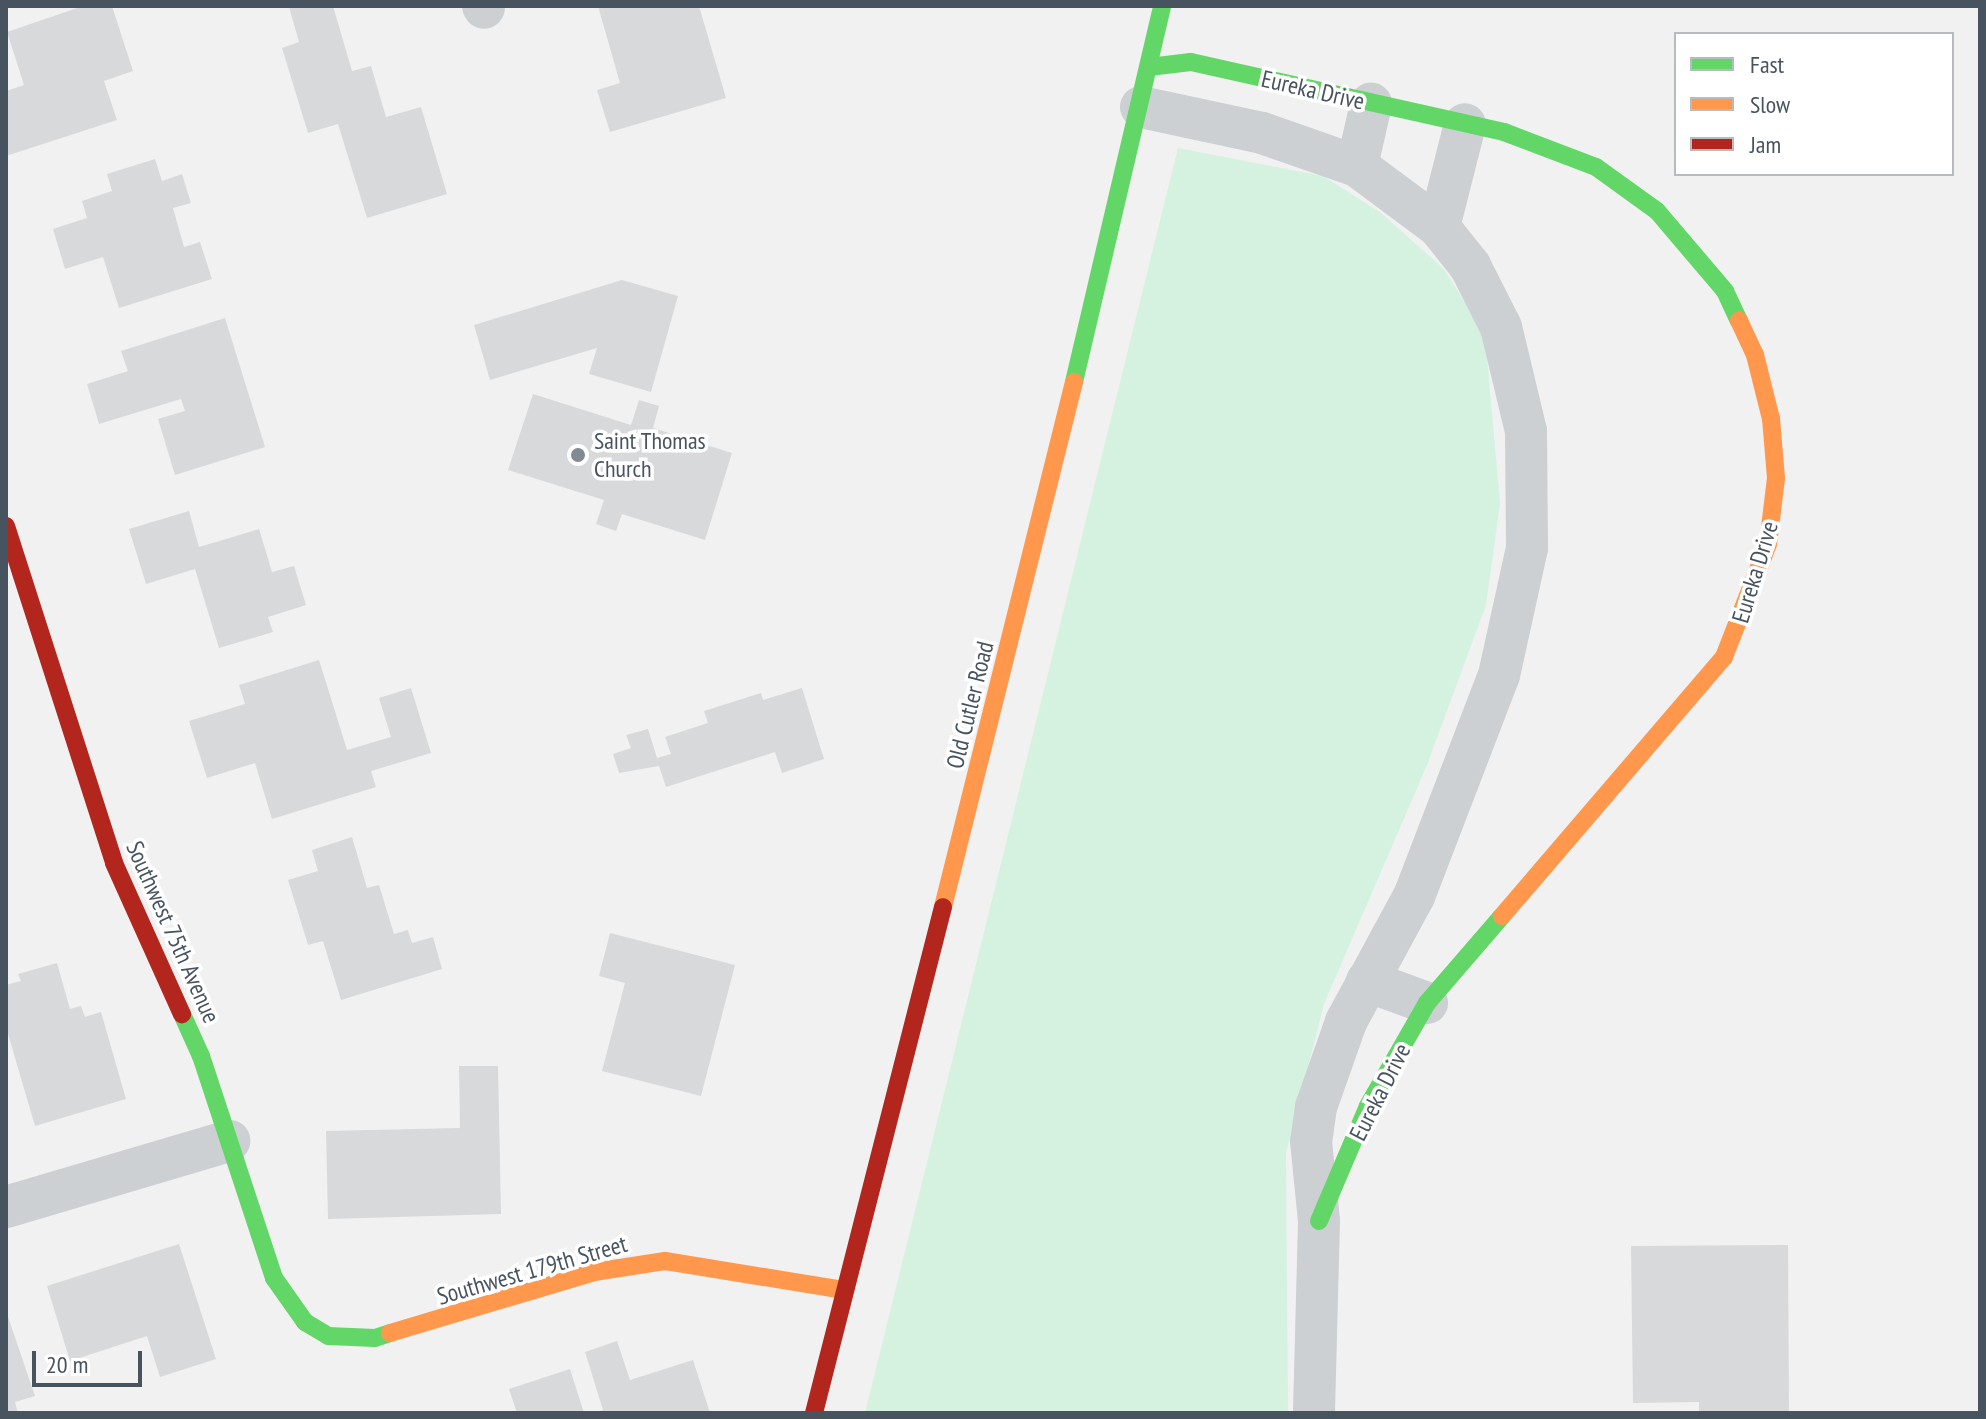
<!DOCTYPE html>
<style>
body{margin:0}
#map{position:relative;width:1986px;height:1419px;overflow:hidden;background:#f1f1f1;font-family:"PT Sans Narrow",sans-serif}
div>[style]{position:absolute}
.green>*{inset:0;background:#d4f2df}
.building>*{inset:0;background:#d8d9db}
.street>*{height:42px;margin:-21px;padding:0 21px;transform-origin:21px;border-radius:21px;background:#ccd0d2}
.fast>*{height:18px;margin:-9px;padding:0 9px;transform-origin:9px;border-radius:9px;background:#63d668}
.slow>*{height:18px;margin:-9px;padding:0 9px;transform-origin:9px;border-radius:9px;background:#ff974d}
.jam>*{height:18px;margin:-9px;padding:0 9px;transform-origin:9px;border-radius:9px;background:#b3261e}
.dots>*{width:22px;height:22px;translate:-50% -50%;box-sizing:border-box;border:4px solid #fff;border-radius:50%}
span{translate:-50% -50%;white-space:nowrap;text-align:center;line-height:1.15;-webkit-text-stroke:7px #fff;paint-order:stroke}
.street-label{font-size:24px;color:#47545f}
.poi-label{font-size:24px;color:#47545f}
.left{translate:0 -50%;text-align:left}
.frame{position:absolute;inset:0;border:8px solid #47545f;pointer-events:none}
.legend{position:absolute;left:1674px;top:32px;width:280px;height:144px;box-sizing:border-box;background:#fff;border:2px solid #b5bbbf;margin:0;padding:10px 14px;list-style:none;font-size:24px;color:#47545f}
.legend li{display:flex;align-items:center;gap:16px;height:40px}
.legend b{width:40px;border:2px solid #b5bbbf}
.scale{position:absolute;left:32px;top:1351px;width:110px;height:36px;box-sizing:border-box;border:4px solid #47545f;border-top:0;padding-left:10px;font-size:24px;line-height:28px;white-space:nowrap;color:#47545f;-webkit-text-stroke:6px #fff;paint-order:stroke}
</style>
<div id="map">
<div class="green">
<div style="clip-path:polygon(1178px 148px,1323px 176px,1381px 213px,1444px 269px,1485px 335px,1500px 503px,1486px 605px,1427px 765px,1324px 1004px,1286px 1153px,1288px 1413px,865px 1413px)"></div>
</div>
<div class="building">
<div style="clip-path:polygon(83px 6px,112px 6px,133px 71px,104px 81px,117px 120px,6px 156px,6px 91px,24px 85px,7px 32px)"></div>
<div style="clip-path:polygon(333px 6px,352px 71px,371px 66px,386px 117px,421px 107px,447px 194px,367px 218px,338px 124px,308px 133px,282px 48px,299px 42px,289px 7px)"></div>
<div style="clip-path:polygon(598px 6px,699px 6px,726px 98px,610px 132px,597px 90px,620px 83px)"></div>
<div style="clip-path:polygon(155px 159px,162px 181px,182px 174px,191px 203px,173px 208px,184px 247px,200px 242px,212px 279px,119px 308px,103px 257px,65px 269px,53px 229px,87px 218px,82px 201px,112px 191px,107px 174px)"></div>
<div style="clip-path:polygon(622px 280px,678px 296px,651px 392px,589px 374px,597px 348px,490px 380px,474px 325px)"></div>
<div style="clip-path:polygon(225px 318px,265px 447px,175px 475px,158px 419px,185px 411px,181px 399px,99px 424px,87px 384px,128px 371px,121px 351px)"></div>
<div style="clip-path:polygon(533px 394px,631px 425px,639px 400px,659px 406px,653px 428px,732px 453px,705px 540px,622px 514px,616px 531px,596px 524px,604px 500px,508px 470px)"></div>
<div style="clip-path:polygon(189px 511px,199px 547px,259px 529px,272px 572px,294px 566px,306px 605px,268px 617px,273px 632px,219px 648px,195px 569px,146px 584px,129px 529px)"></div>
<div style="clip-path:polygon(319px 660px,347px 750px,391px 737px,379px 698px,411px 688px,431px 753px,371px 771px,376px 787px,272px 819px,255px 763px,207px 778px,189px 721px,245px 704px,239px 685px)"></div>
<div style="clip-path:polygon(802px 688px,824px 759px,782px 773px,775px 752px,666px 787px,659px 766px,619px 773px,613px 754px,631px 748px,626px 735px,648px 729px,657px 758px,671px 754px,665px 737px,708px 723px,704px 711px,761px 693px,763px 700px)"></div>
<div style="clip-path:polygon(352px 837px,367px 888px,379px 885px,394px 934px,408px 930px,412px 943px,433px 937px,442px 969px,341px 1000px,323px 941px,308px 945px,288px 880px,318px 871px,312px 850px)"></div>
<div style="clip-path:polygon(610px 933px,735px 965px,701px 1096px,602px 1071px,625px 983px,599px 976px)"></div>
<div style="clip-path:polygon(57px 963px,70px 1009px,81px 1006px,85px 1017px,101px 1012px,126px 1099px,35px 1126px,6px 1027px,6px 985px,21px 981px,18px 974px)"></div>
<div style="clip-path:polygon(459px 1066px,498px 1066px,501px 1214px,328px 1219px,326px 1131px,460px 1128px)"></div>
<div style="clip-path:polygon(179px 1244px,216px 1359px,160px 1377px,147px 1336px,70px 1361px,47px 1286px)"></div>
<div style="clip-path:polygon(1788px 1245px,1789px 1413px,1699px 1413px,1699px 1402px,1633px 1403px,1631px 1246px)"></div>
<div style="clip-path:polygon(6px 1311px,35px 1396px,15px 1402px,18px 1413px,6px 1413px)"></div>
<div style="clip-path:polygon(617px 1341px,630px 1380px,693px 1360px,710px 1413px,595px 1413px,603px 1410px,585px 1352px)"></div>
<div style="clip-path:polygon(570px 1369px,584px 1413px,517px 1413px,509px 1389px)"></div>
</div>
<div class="street">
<div style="left:483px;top:6px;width:2px;rotate:63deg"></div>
<div style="left:1141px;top:107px;width:124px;rotate:12.1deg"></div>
<div style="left:1262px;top:133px;width:101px;rotate:19.2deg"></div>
<div style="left:1357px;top:166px;width:102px;rotate:36.6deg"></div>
<div style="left:1439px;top:227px;width:50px;rotate:51.5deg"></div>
<div style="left:1470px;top:266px;width:68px;rotate:63.1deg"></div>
<div style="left:1501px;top:327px;width:107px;rotate:76.5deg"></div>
<div style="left:1526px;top:431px;width:117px;rotate:89.5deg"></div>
<div style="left:1527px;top:548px;width:130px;rotate:102.4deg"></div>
<div style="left:1499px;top:675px;width:237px;rotate:111deg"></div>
<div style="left:1414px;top:896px;width:143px;rotate:118.4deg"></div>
<div style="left:1346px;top:1022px;width:90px;rotate:109.4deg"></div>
<div style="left:1316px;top:1107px;width:34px;rotate:98deg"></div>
<div style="left:1311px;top:1141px;width:80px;rotate:84.3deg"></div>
<div style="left:1319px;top:1221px;width:192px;rotate:91.5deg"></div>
<div style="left:1357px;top:166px;width:64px;rotate:-77.3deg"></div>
<div style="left:1439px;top:227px;width:106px;rotate:-75.8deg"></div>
<div style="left:1367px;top:981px;width:64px;rotate:20.1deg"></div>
<div style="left:6px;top:1207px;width:233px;rotate:-16.5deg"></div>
</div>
<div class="fast">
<div style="left:1149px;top:67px;width:42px;rotate:-6.8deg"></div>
<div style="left:1191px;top:62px;width:321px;rotate:12.6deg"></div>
<div style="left:1504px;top:132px;width:98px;rotate:20.8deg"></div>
<div style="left:1596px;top:167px;width:75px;rotate:35.8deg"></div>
<div style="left:1657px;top:211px;width:105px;rotate:49.6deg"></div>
<div style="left:1725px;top:291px;width:33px;rotate:65deg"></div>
<div style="left:1074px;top:382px;width:386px;rotate:-76.8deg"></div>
<div style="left:182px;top:1014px;width:46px;rotate:65.7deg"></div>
<div style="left:201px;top:1056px;width:234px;rotate:71.8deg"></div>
<div style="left:274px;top:1278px;width:54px;rotate:54.8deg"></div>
<div style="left:305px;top:1322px;width:27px;rotate:31deg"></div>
<div style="left:328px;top:1336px;width:47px;rotate:2.4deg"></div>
<div style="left:375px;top:1338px;width:16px;rotate:-18deg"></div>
<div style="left:1319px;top:1221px;width:125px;rotate:-66.9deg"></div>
<div style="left:1368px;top:1106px;width:119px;rotate:-60.2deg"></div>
<div style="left:1427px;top:1003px;width:115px;rotate:-49.2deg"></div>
</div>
<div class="slow">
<div style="left:943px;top:907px;width:541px;rotate:-75.99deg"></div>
<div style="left:1502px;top:916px;width:341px;rotate:-49.4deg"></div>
<div style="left:1724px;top:657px;width:121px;rotate:-68.7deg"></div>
<div style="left:1768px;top:544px;width:66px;rotate:-83.1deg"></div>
<div style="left:1776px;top:478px;width:59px;rotate:-94.8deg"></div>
<div style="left:1771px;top:419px;width:66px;rotate:-104deg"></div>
<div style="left:1755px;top:355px;width:38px;rotate:-115deg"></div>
<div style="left:390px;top:1333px;width:213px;rotate:-16.6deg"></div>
<div style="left:594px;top:1272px;width:72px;rotate:-8.8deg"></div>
<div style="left:665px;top:1261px;width:182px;rotate:9.2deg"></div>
</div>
<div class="jam">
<div style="left:6px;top:526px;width:354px;rotate:72.2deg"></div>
<div style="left:114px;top:863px;width:166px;rotate:65.8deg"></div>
<div style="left:814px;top:1413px;width:522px;rotate:-75.7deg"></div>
</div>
<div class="dots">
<div style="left:578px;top:455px;background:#828b92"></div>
</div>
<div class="street-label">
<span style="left:1313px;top:90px;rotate:13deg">Eureka Drive</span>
<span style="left:1755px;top:572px;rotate:-73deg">Eureka Drive</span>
<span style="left:970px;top:705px;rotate:-76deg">Old Cutler Road</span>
<span style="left:173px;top:932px;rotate:66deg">Southwest 75th Avenue</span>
<span style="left:1380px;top:1092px;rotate:-63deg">Eureka Drive</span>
<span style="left:532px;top:1270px;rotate:-16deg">Southwest 179th Street</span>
</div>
<div class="poi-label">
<span class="left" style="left:594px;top:455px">Saint Thomas<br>Church</span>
</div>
<div class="frame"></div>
<ul class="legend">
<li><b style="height:10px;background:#63d668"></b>Fast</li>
<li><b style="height:10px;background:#ff974d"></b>Slow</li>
<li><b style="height:10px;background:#b3261e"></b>Jam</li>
</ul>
<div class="scale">20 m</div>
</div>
